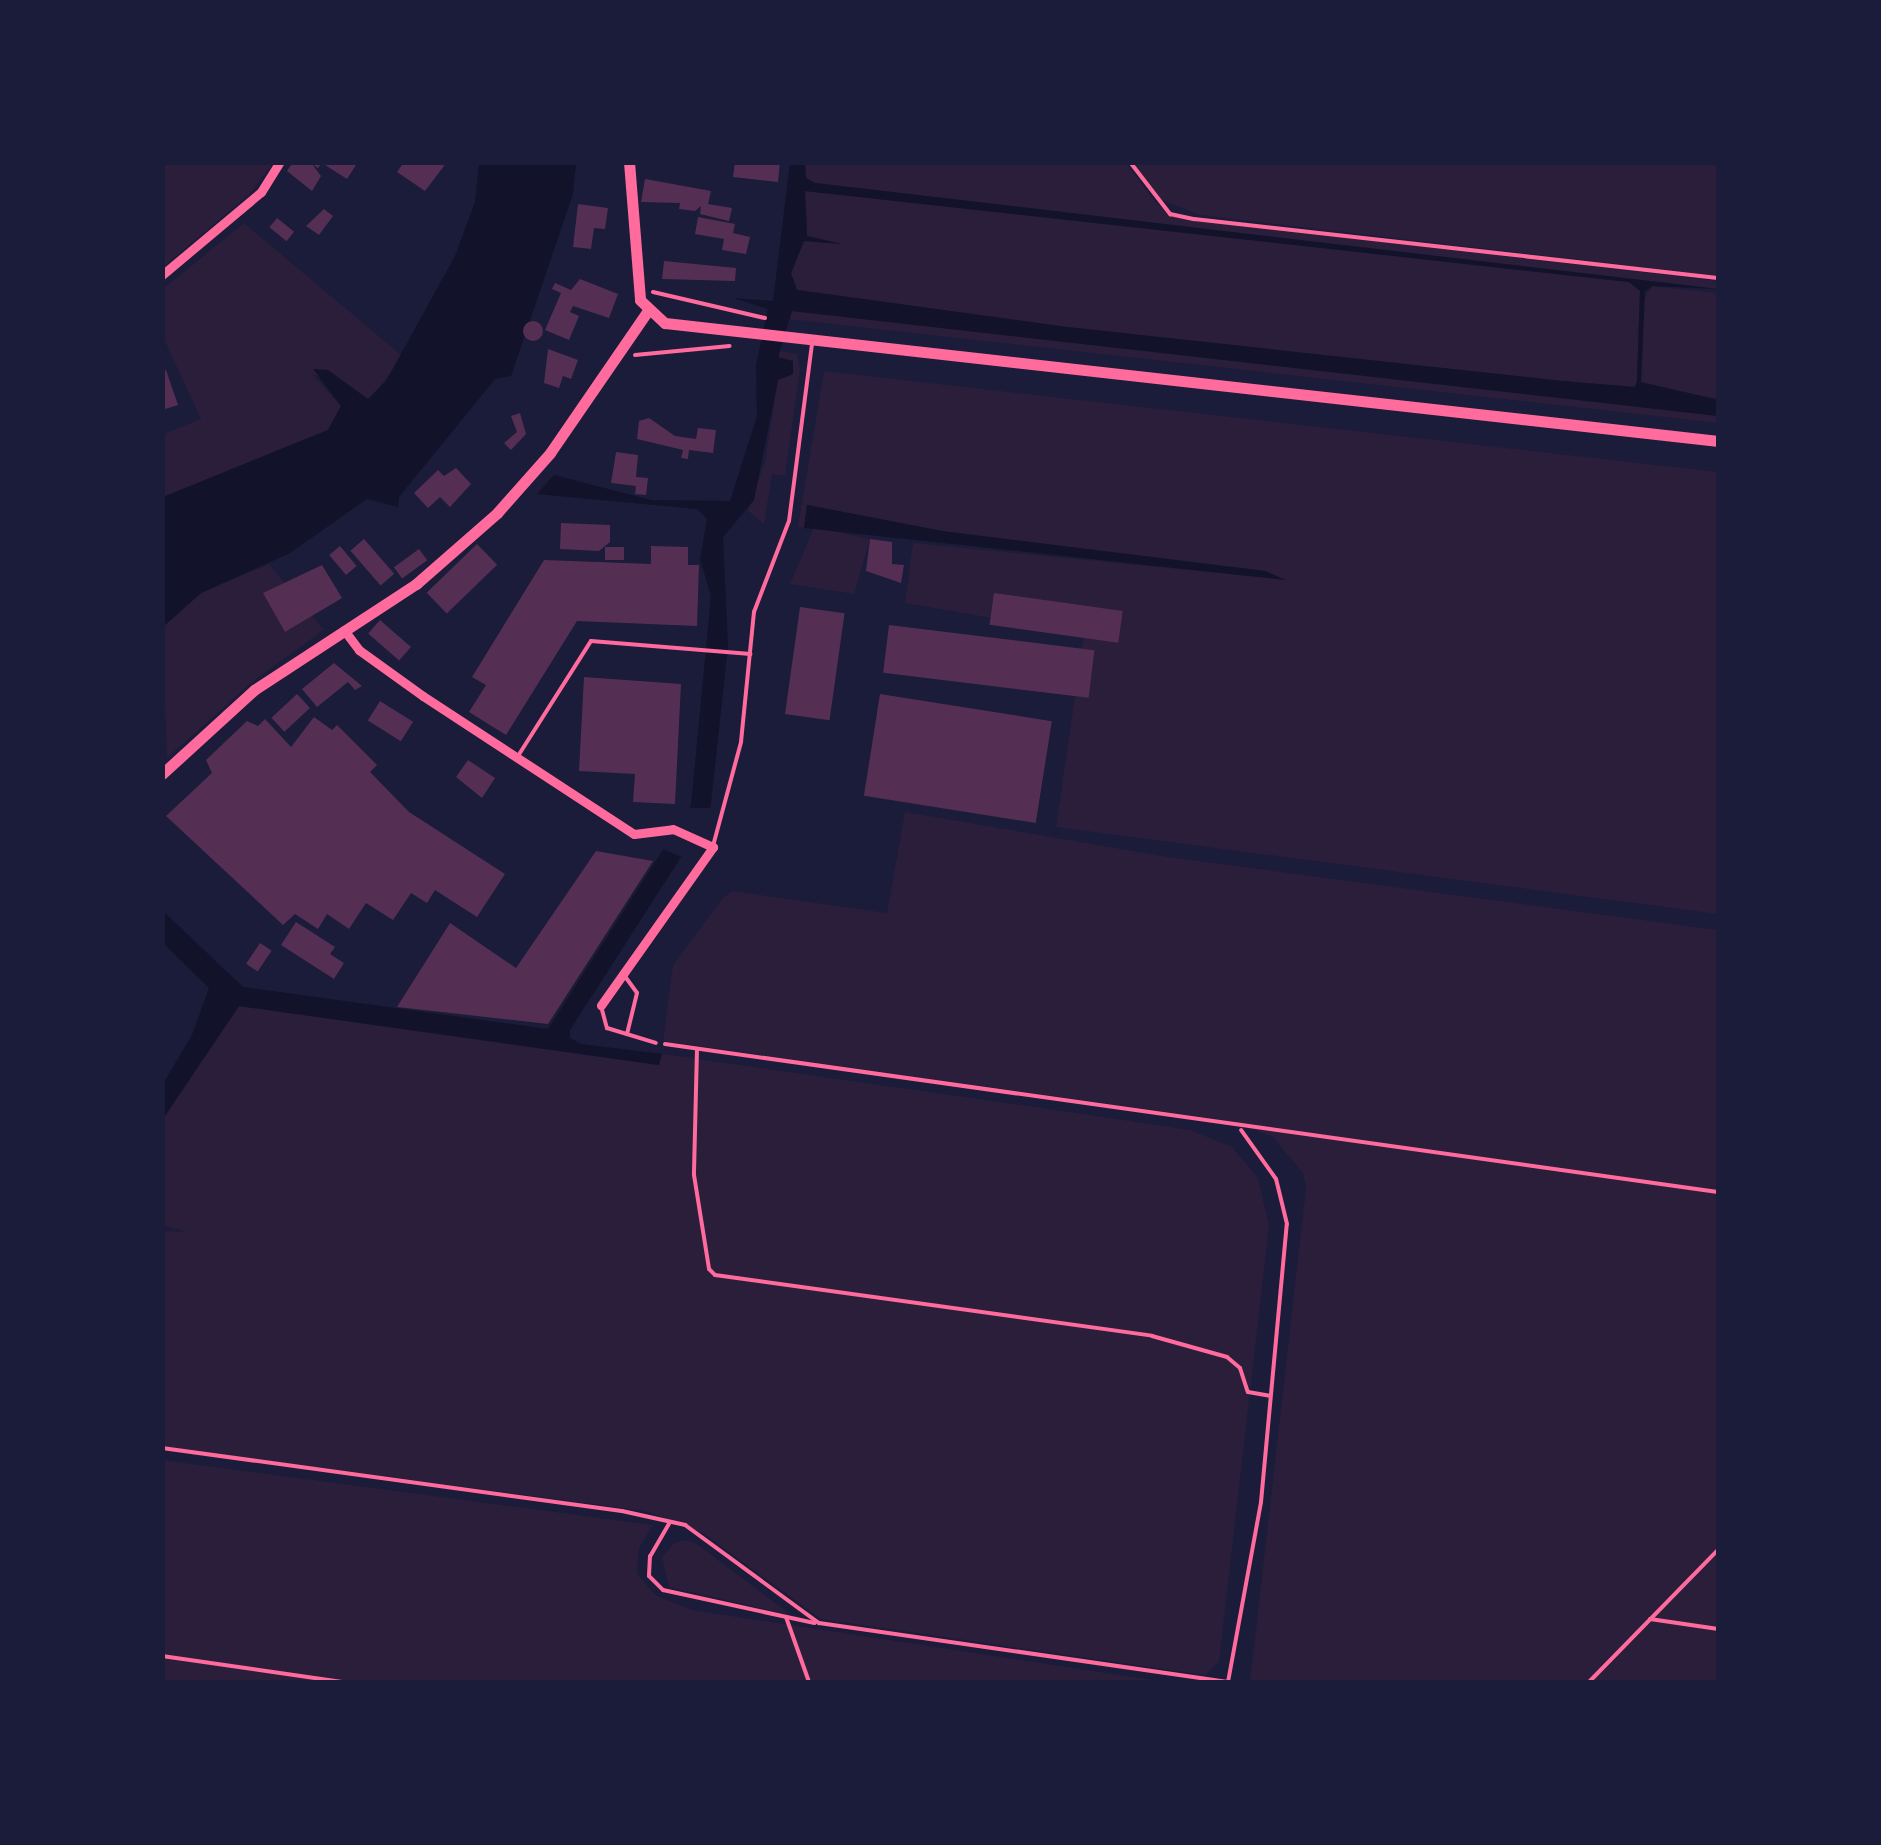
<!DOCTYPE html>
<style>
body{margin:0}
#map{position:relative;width:1881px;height:1845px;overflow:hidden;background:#1b1b3a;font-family:"Source Sans 3",sans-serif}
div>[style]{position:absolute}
.green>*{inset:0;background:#2a1e3b}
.water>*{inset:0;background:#12122b}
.pier>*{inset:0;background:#1b1b3a}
.building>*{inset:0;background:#542f53;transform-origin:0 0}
.round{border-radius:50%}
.path>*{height:4px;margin:-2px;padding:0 2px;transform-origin:2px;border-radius:2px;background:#ff6b9d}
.service>*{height:4px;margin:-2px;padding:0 2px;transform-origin:2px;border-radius:2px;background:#ff6b9d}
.minor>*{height:9px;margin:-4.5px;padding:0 4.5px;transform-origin:4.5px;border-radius:4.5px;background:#ff6b9d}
.tertiary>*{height:11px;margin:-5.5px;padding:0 5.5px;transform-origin:5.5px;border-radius:5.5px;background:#ff6b9d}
span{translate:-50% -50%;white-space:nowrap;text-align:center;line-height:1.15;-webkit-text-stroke:9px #1b1b3a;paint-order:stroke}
.frame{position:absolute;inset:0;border:165px solid #1b1b3a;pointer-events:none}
</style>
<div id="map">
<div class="green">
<div style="clip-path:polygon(163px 163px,273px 163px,250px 194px,163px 267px)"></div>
<div style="clip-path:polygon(805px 163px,1126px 163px,1156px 203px,1178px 218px,1718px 281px,1718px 289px,815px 183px,806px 178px)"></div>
<div style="clip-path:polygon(1131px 163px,1718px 163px,1718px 276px,1200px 215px,1162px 200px)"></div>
<div style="clip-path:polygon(805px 191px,1629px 282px,1640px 291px,1637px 381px,1635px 387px,1562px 381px,1067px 327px,797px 290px,791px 274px,804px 241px,842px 244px,807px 236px)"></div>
<div style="clip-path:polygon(244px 223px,401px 355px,399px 363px,369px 399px,312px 374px,341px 406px,328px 430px,163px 497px,163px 434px,201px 419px,163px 337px,163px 289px)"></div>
<div style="clip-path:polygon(1652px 286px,1718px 293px,1718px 399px,1641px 383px,1642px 302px)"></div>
<div style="clip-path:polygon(792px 311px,1603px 402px,1718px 416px,1718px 423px,788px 319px)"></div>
<div style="clip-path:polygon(779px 351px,797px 354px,800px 369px,785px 476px,772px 474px,764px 524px,748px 511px,765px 462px,778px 380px,793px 374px,779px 362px)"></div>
<div style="clip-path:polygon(824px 371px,1718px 472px,1718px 914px,1056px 827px,1084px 634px,905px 603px,913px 543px,1282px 579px,1265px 571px,942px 531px,808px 505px,804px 528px,798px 526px)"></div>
<div style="clip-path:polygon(814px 527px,870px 539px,854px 594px,790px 584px)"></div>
<div style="clip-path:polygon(269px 564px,324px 630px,253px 681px,167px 758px,162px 627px,201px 593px)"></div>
<div style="clip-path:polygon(905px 812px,1168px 857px,1718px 930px,1718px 1682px,1250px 1682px,1306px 1188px,1303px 1173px,1272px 1136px,1223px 1120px,663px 1041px,673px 965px,722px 899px,732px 891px,887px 913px)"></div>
<div style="clip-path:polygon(239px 1006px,658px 1065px,662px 1054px,1029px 1106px,1190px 1130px,1232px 1147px,1258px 1178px,1269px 1226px,1219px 1662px,1205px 1675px,821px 1619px,703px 1533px,646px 1511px,163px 1447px,163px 1231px,187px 1232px,163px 1225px,162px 1119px)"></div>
<div style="clip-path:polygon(162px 1460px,653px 1525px,639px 1548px,637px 1573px,655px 1595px,692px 1610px,1165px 1682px,163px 1682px)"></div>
<div style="clip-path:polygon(687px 1540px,697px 1544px,791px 1615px,669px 1587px,662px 1557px,675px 1542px)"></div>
</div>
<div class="water">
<div style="clip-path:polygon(479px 163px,576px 163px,573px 194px,511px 376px,495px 379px,399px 497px,398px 507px,367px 499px,290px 553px,201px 593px,163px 627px,163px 497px,328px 430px,341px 406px,313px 369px,328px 370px,368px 399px,386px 381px,455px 256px,475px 202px)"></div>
<div style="clip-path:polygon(evenodd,790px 163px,805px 163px,806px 178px,815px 183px,1718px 289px,1653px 286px,1645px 291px,1641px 382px,1718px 400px,1718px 416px,792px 311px,778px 357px,793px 361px,793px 374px,778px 380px,754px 500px,723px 537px,728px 646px,710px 812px,570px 1030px,570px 1038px,581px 1044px,662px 1054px,659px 1065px,239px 1006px,163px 1119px,163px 1084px,192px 1035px,209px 988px,163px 943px,163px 911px,243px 987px,548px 1029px,691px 806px,711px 596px,700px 559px,707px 519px,697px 509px,537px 494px,554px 475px,651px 500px,730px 501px,757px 416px,756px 365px,768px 309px,733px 298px,773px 301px,790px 163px,805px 191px,1629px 282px,1640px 291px,1637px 381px,1635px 387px,1562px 381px,1067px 327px,797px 290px,791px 273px,804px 241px,842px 244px,807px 236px,805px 191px)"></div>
<div style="clip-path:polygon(807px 505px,942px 531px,1265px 571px,1286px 580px,804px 528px)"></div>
</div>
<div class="pier">
<div style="clip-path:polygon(686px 808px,716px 808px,687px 859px,662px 849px)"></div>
</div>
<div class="building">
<div style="clip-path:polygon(293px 162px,353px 162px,356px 165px,347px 179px,322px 163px,318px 168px,312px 164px,321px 176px,312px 191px,287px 171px)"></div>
<div style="clip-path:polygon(404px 162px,447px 162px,425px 191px,397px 172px)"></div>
<div style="clip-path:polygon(735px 162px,780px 162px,778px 182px,733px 177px)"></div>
<div style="clip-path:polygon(645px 179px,711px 191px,708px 204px,732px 208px,729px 221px,700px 214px,701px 206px,695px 211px,679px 209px,680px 203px,641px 202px)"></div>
<div style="clip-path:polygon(578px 204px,608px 208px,605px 229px,594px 228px,591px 249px,573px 247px)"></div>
<div style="clip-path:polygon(324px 209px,333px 216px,319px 235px,306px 226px)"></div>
<div style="clip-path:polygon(698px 217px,735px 224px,733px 233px,750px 237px,746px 254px,722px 250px,724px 239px,695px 234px)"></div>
<div style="left:277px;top:218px;width:22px;height:12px;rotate:39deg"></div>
<div style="clip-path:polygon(664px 261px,736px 268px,735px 281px,662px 279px)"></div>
<div style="clip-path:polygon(580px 279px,618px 294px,609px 318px,573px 306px,570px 312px,579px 316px,569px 340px,545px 330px,561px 293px,552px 289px,555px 283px,571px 290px)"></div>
<div class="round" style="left:523px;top:321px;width:20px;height:20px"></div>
<div style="clip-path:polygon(548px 349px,578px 360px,571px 379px,563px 376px,559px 388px,544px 383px)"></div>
<div style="clip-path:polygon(166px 370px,178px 405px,162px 410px,162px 371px)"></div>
<div style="clip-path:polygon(520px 413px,526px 434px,511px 450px,504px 443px,517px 432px,511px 416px)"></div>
<div style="clip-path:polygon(649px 418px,675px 436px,696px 439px,698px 428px,716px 430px,713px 453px,689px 450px,688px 459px,681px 458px,683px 450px,637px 439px,639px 421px)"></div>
<div style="clip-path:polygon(616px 452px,638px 455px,636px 477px,648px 478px,646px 495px,635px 494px,636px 486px,611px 483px)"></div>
<div style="clip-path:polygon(456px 468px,471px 484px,450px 507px,440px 497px,428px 508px,414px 493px,438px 470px,444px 476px)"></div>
<div style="clip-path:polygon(561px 523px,610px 525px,610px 542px,599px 551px,560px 549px)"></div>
<div style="left:364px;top:539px;width:46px;height:18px;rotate:49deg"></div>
<div style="clip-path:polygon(870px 539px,892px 542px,892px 564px,904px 565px,901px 583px,866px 571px)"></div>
<div style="left:477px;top:544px;width:29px;height:70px;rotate:46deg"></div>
<div style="left:340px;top:546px;width:26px;height:14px;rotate:50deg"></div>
<div style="clip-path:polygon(651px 546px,688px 547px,688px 565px,699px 565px,697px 626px,577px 621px,506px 735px,469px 712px,486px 685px,472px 677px,544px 560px,651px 564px)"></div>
<div style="left:605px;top:547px;width:19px;height:13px"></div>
<div style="left:419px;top:549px;width:14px;height:31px;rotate:54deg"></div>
<div style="clip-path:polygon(322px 565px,342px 598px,285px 632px,263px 593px)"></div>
<div style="left:994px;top:593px;width:130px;height:32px;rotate:8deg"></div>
<div style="left:800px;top:607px;width:45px;height:108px;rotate:8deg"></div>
<div style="left:380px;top:620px;width:41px;height:18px;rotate:41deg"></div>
<div style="left:889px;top:625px;width:207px;height:48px;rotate:7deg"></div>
<div style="clip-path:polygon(334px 663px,362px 686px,355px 690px,348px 682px,317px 707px,302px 689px)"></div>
<div style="clip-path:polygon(584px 677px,681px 684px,675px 804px,633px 802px,635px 774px,579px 771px)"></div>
<div style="left:297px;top:694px;width:19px;height:35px;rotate:47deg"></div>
<div style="left:880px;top:694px;width:174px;height:103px;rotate:9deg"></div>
<div style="left:380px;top:701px;width:39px;height:23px;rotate:32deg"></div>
<div style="clip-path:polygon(314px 717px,332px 730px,337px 725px,377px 765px,370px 772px,409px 812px,505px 874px,477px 917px,435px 890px,427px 903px,411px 893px,393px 920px,366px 903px,349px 929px,327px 914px,318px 929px,295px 914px,283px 925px,166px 816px,212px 773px,206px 760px,247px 721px,258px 726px,265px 719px,291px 747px)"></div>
<div style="clip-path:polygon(468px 760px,495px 778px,482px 798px,456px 777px)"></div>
<div style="clip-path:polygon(596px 851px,653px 861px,548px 1024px,397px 1007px,450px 923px,516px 968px)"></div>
<div style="clip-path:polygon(296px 922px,335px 947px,330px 954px,344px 963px,334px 979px,281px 945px)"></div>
<div style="left:260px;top:943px;width:14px;height:25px;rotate:34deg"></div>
</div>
<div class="path">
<div style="left:1130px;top:162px;width:66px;rotate:52.4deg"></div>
<div style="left:1170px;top:214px;width:25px;rotate:12deg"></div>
<div style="left:1194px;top:219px;width:527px;rotate:6.42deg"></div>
<div style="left:653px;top:292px;width:115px;rotate:13.1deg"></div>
<div style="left:635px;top:355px;width:95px;rotate:-5.4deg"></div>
<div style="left:665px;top:1044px;width:1063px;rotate:8deg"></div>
<div style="left:697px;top:1049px;width:126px;rotate:91.4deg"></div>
<div style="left:694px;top:1175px;width:95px;rotate:80.9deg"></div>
<div style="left:709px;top:1269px;width:8px;rotate:45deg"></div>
<div style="left:715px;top:1275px;width:441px;rotate:7.9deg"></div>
<div style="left:1152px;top:1336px;width:78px;rotate:15.6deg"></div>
<div style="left:1227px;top:1357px;width:17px;rotate:40deg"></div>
<div style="left:1240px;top:1368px;width:25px;rotate:72deg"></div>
<div style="left:1248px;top:1392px;width:22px;rotate:10deg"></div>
<div style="left:162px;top:1448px;width:464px;rotate:7.8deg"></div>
<div style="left:622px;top:1511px;width:65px;rotate:12.5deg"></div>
<div style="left:685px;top:1525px;width:166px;rotate:36.2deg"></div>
<div style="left:819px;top:1623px;width:413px;rotate:8.2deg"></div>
<div style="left:670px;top:1522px;width:39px;rotate:120deg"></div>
<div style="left:650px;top:1556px;width:20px;rotate:93deg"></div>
<div style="left:649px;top:1576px;width:20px;rotate:45deg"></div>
<div style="left:663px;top:1590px;width:155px;rotate:12.3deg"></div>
<div style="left:786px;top:1617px;width:69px;rotate:70.5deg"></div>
<div style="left:1650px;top:1619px;width:69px;rotate:8.4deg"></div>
<div style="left:162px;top:1656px;width:182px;rotate:8.2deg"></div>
<div style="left:1228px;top:1682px;width:183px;rotate:-79.6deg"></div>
<div style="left:1261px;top:1502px;width:279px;rotate:-84.7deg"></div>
<div style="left:1287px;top:1224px;width:46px;rotate:-103.7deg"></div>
<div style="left:1276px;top:1179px;width:60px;rotate:-125.5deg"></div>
<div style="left:1589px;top:1682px;width:185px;rotate:-45.7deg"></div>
</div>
<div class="service">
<div style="left:518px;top:756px;width:136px;rotate:-57.6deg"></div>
<div style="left:591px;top:641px;width:160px;rotate:4.7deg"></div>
<div style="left:713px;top:846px;width:108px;rotate:-74.9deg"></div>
<div style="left:741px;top:742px;width:131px;rotate:-84.3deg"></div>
<div style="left:754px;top:612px;width:97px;rotate:-69deg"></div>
<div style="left:789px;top:521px;width:179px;rotate:-82.6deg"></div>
<div style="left:624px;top:975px;width:22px;rotate:54deg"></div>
<div style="left:637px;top:993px;width:42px;rotate:103.7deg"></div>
<div style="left:601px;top:1006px;width:23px;rotate:75deg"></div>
<div style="left:607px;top:1028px;width:51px;rotate:17deg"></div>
</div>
<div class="minor">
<div style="left:162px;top:275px;width:129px;rotate:-40deg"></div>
<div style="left:261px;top:192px;width:36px;rotate:-58deg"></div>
<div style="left:344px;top:630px;width:25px;rotate:53deg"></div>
<div style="left:359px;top:650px;width:79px;rotate:35.7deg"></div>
<div style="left:423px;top:696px;width:252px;rotate:33.2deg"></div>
<div style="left:634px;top:834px;width:39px;rotate:-7deg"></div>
<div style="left:673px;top:829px;width:44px;rotate:24.2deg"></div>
<div style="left:713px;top:847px;width:194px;rotate:125.3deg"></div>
</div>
<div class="tertiary">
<div style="left:629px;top:162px;width:138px;rotate:85.4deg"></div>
<div style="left:640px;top:300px;width:34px;rotate:43deg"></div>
<div style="left:665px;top:323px;width:1060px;rotate:6.39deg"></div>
<div style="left:162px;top:774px;width:125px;rotate:-42.4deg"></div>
<div style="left:254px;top:690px;width:194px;rotate:-33.2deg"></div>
<div style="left:416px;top:584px;width:108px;rotate:-41.2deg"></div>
<div style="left:497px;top:513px;width:80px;rotate:-48.5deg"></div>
<div style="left:550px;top:453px;width:171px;rotate:-55.5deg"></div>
</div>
<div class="frame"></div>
</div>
